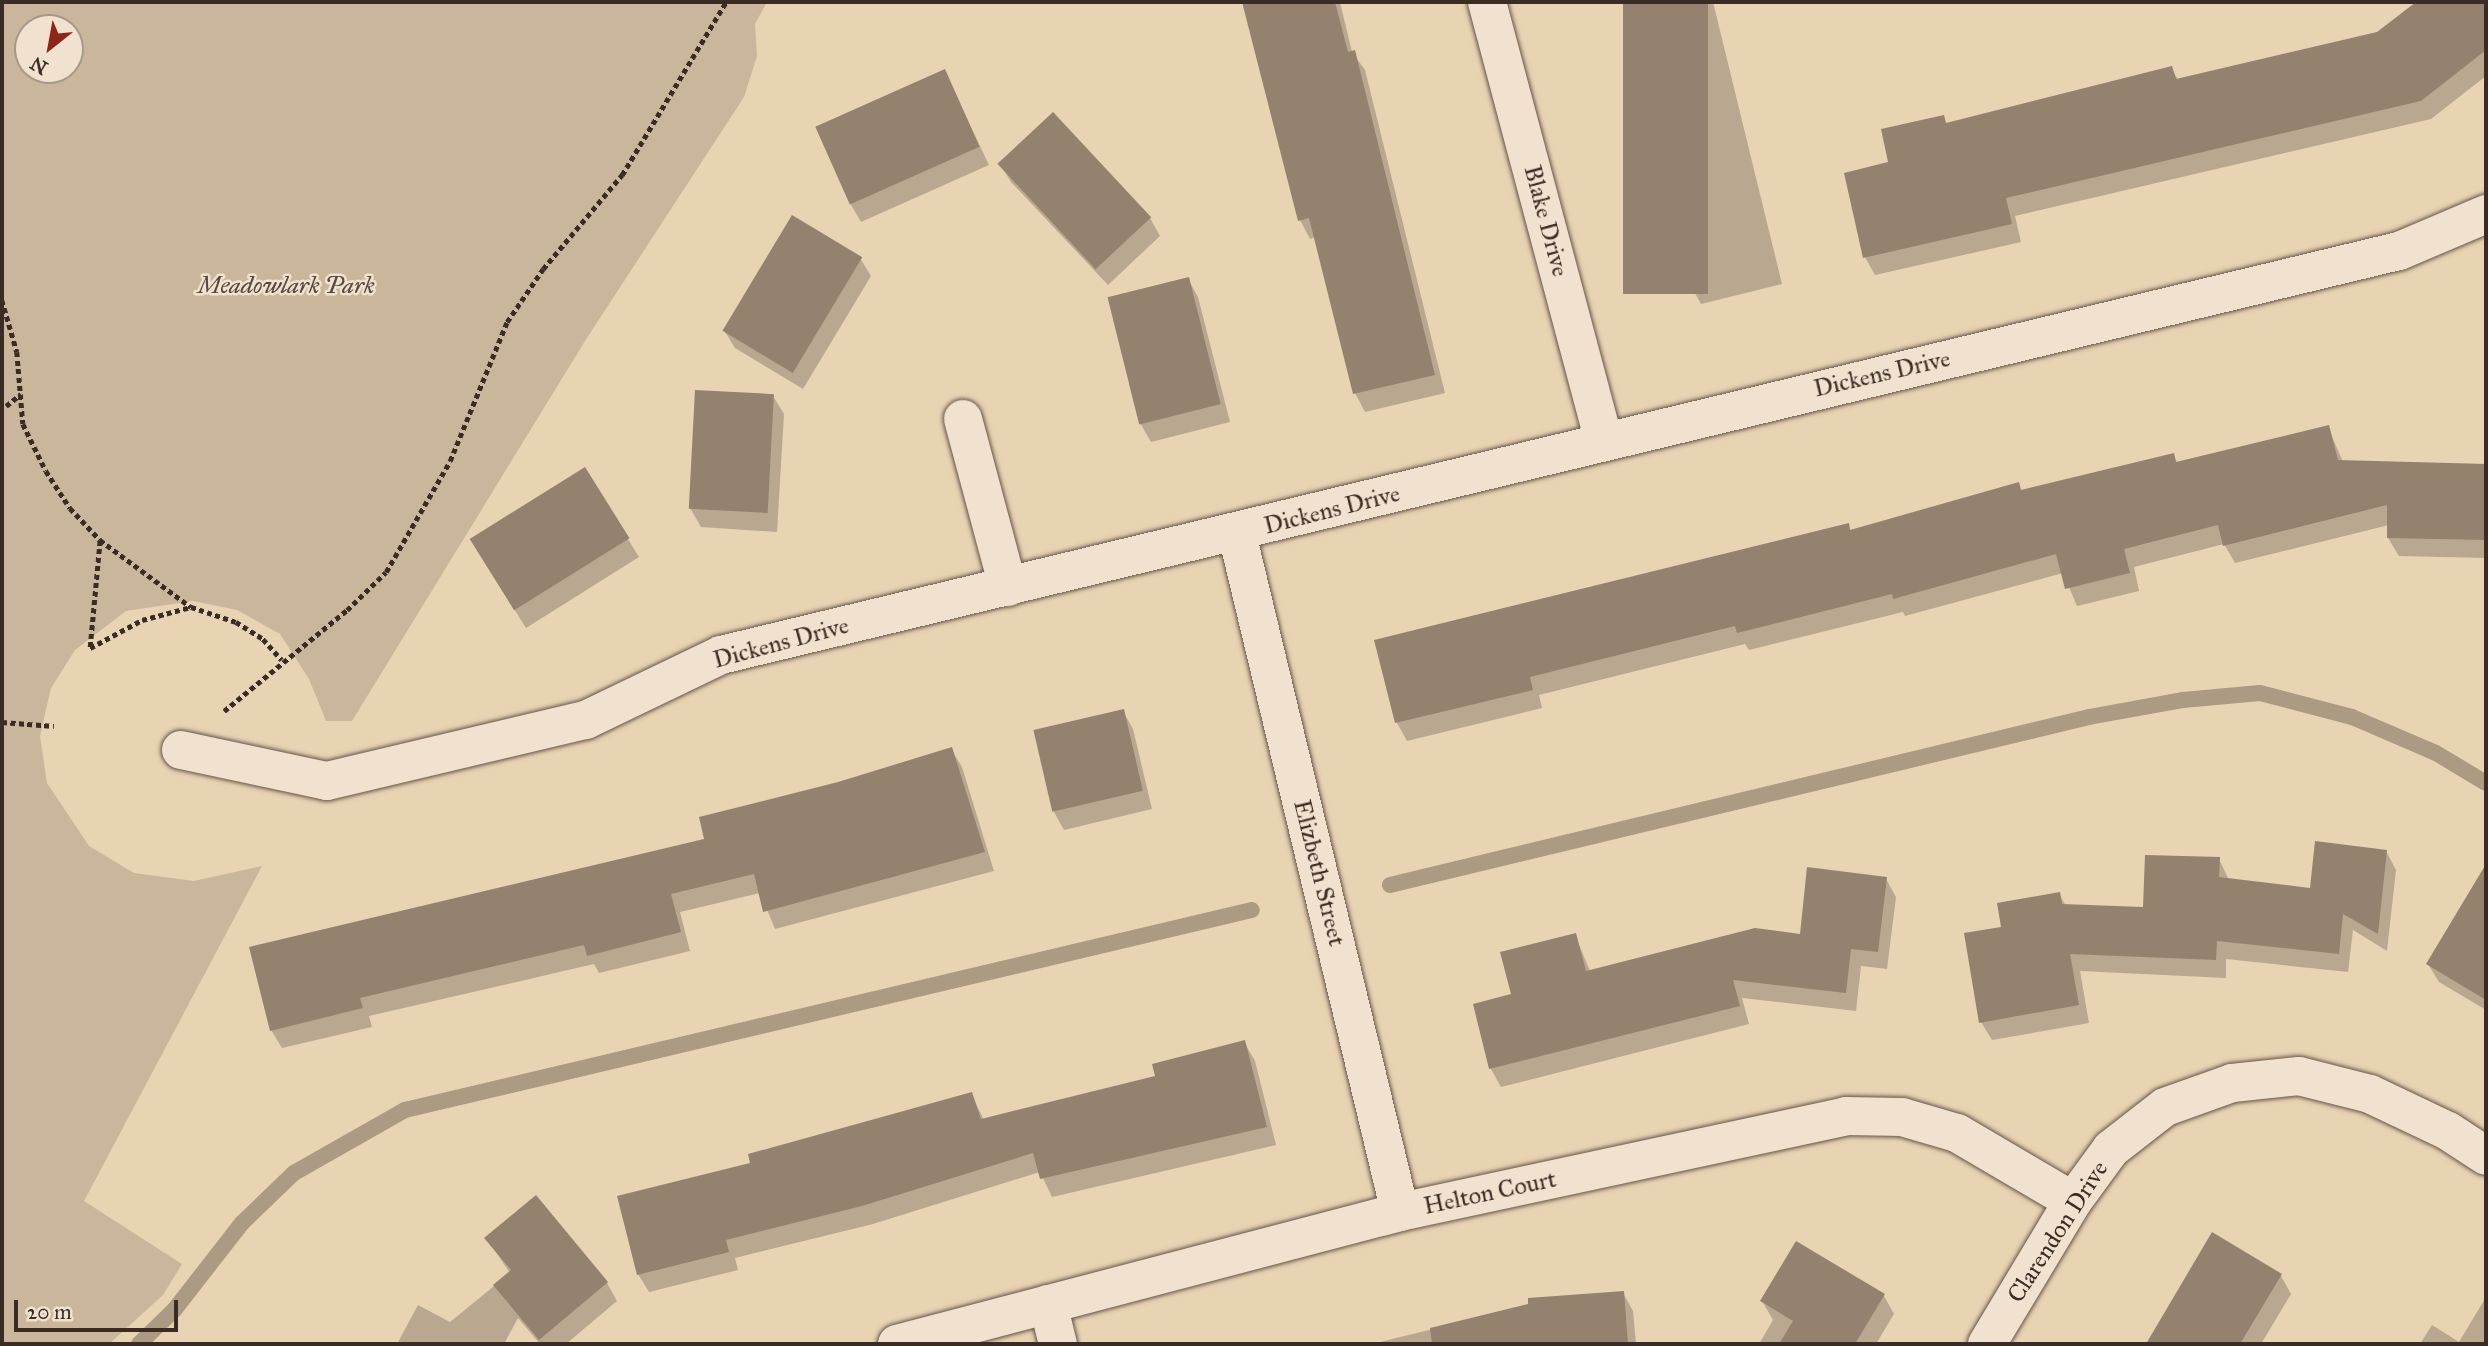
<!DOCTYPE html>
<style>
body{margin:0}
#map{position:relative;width:2488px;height:1346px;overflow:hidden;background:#e8d3b3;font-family:"IM FELL Great Primer",serif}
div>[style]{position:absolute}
.green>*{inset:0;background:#cab69b}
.shadow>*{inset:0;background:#0003}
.stream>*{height:16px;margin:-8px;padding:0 8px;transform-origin:8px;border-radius:8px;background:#ad9a82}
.building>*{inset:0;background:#94826e;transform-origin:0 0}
.path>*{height:4.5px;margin-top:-2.25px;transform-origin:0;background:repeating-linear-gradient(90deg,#3a2b24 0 5px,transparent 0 8.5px)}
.roads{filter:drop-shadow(0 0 2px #665548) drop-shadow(0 0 2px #665548)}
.street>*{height:38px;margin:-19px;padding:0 19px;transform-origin:19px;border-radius:19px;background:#f0e2ce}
span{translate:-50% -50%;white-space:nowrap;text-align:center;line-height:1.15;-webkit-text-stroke:5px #f0e2ce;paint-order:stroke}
.street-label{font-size:24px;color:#3a2b24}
.park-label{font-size:24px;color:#57473c;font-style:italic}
.frame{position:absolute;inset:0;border:4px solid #3a2b24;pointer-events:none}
.north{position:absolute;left:14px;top:14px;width:70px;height:70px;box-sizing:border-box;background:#f0e2ce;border:2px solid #a7998a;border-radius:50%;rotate:211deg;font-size:19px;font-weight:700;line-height:28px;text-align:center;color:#3a2b24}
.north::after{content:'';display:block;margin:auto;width:24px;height:32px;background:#8f2418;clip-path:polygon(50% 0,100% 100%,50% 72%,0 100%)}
.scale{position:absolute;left:14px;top:1300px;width:164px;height:32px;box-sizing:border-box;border:4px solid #3a2b24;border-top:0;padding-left:9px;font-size:21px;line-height:24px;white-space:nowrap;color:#3a2b24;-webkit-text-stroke:5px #f0e2ce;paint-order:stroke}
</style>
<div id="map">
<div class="green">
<div style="clip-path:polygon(evenodd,2px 2px,767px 2px,755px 24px,757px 56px,744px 97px,585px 341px,352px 721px,326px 721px,309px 679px,280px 634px,237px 610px,193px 601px,126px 611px,75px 650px,51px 688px,40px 736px,47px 783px,89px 846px,134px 873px,194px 881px,262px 866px,84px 1201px,182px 1264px,163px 1295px,109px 1344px,2px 1344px,2px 2px,28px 28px,70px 28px,70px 70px,28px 70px,28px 28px)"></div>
</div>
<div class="shadow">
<div style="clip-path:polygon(1244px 2px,1340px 2px,1352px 52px,1365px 70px,1445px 393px,1365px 412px,1355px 393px,1315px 237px,1310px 239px,1300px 220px)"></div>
<div style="clip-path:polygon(1623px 2px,1713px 2px,1782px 284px,1701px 304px,1691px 286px)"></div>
<div style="clip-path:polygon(2419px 2px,2486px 2px,2486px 76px,2431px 119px,2015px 216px,2021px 242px,1875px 275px,1865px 257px,1890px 164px,1943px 117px,1947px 124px,2171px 68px,2179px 81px,2378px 34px)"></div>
<div style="clip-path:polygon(945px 72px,989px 165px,861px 222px,850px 203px)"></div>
<div style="clip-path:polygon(1000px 164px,1150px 218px,1160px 236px,1108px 285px,1011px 182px)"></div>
<div style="clip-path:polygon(860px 258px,871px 276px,803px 389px,735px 348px,724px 330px)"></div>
<div style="clip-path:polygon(1188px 279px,1198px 297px,1230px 422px,1151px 442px,1140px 423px)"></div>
<div style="clip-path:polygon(773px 396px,784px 414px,777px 532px,701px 527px,690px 508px)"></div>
<div style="clip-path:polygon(2328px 427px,2343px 462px,2486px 466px,2486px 558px,2399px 556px,2388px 538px,2389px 525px,2235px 563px,2224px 544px,2134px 567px,2139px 591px,2077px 606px,2063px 573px,1905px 616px,1903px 612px,1749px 650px,1745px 644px,1539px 695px,1542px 708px,1407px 741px,1397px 723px,1376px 641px,1848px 525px,1851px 531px,2018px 484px,2022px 491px,2173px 455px,2178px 464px)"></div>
<div style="clip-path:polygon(585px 469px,639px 557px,526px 628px,482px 558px)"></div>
<div style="clip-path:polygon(1123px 711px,1133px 729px,1152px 809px,1064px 830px,1054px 812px)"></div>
<div style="clip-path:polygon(951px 749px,962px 767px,994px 871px,775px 929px,760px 893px,680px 912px,690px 951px,599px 973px,594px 964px,369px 1016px,372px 1027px,282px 1048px,271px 1030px,839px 784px)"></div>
<div style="clip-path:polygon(2386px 851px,2396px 870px,2387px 951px,2353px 930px,2348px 972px,2226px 959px,2226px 978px,2080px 971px,2089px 1023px,1992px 1040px,1981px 1022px,2003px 928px,2059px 894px,2066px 906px,2144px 908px,2219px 859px,2229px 880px,2311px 890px)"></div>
<div style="clip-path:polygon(1886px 879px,1896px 897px,1887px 969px,1861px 966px,1856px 1011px,1742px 998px,1749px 1024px,1501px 1087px,1491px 1069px,1475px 1005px,1513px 996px,1575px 935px,1590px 971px,1801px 936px)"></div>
<div style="clip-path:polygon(2471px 893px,2486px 902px,2486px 1010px,2439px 982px,2428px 964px)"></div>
<div style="clip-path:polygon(1244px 1042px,1255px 1061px,1276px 1145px,1052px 1197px,1040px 1172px,873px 1224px,735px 1258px,738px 1270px,649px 1292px,638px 1274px,752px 1164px,971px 1094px,984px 1120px,1157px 1077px)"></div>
<div style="clip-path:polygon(2212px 1235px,2281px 1276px,2291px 1294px,2261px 1344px,2146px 1344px)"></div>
<div style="clip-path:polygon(487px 1239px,607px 1283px,617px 1301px,566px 1344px,540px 1344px,518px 1318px,504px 1344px,397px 1344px,418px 1305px,450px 1322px,510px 1273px)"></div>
<div style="clip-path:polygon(1623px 1293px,1633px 1311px,1636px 1344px,1376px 1343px,1530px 1305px)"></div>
<div style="clip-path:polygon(1884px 1296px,1894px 1314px,1876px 1344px,1759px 1344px,1773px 1320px,1762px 1301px)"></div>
<div style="clip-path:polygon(2486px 1297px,2486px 1344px,2420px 1344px,2432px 1325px,2459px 1342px)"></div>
</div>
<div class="stream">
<div style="left:1390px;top:885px;width:719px;rotate:-13.51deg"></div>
<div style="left:2089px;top:717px;width:96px;rotate:-10.3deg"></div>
<div style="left:2183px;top:700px;width:77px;rotate:-5.2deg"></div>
<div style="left:2260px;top:693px;width:95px;rotate:14.6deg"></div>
<div style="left:2352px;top:717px;width:91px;rotate:23.2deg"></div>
<div style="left:2436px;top:753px;width:58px;rotate:31deg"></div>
<div style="left:139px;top:1344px;width:50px;rotate:-44.2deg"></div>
<div style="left:175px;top:1309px;width:109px;rotate:-52.1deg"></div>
<div style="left:242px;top:1223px;width:72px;rotate:-43.9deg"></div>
<div style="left:294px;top:1173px;width:128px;rotate:-29.6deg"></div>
<div style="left:405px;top:1110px;width:870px;rotate:-13.29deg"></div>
</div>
<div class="building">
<div style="clip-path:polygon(1242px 2px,1335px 2px,1348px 52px,1355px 50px,1435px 375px,1353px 394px,1309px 218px,1298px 221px)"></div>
<div style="left:1623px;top:2px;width:85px;height:292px"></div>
<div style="clip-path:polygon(2416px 2px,2486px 2px,2486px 50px,2421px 101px,2006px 198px,2012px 224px,1863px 258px,1844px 173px,1888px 162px,1881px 129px,1944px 115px,1946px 123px,2172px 66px,2176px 79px,2377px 32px)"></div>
<div style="left:945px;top:69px;width:85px;height:142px;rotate:66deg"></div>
<div style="left:1053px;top:112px;width:144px;height:76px;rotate:47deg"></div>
<div style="left:792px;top:215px;width:82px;height:135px;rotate:31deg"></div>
<div style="left:1189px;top:277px;width:131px;height:84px;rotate:76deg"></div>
<div style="left:695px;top:390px;width:79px;height:119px;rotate:3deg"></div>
<div style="clip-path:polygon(2329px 425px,2338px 460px,2486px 464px,2486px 540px,2387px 538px,2387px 505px,2223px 546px,2218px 525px,2124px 549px,2130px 573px,2065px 589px,2056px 554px,1893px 599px,1892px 594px,1737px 633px,1735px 626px,1530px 677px,1533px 690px,1395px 723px,1374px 640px,1849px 523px,1850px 530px,2019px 482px,2021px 490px,2174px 453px,2176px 462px)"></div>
<div style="left:585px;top:467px;width:84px;height:136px;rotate:58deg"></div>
<div style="left:1124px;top:709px;width:84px;height:93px;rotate:77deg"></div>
<div style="clip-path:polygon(952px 747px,985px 852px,763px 912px,754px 874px,671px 894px,681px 932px,587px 956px,584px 945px,360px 998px,363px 1008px,270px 1031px,249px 947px,704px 839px,699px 817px,838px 782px)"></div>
<div style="clip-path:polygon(2315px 841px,2387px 850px,2378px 934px,2343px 914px,2339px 954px,2217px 941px,2216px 960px,2070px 954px,2079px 1005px,1979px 1023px,1964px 933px,2001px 927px,1997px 903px,2060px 892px,2062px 904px,2143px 907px,2145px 855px,2220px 857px,2219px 877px,2310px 888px)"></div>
<div style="clip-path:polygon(2486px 864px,2486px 1000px,2426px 964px)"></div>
<div style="clip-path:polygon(1807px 867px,1887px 877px,1878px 952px,1851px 949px,1846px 993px,1733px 980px,1740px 1006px,1489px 1069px,1473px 1004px,1511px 994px,1500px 952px,1576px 933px,1586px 971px,1755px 928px,1800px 934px)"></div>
<div style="clip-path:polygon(1245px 1040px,1267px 1127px,1040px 1179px,1033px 1153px,862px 1206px,726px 1240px,729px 1252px,637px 1275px,617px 1196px,750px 1163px,748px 1154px,972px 1092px,981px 1119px,1155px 1076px,1152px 1064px)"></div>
<div style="clip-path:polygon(536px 1195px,608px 1282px,539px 1340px,493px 1285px,511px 1270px,484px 1238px)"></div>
<div style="clip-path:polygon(2212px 1232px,2282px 1274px,2240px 1344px,2146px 1344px)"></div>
<div style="clip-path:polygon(1796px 1241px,1885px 1294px,1855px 1344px,1779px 1344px,1793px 1321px,1760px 1301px)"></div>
<div style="clip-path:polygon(1624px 1291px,1628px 1344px,1432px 1344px,1430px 1328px,1528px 1304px,1528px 1298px)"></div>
</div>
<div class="path">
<div style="left:2px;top:300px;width:54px;rotate:73.9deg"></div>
<div style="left:17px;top:352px;width:72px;rotate:85.2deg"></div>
<div style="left:23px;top:424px;width:52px;rotate:63.9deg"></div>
<div style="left:46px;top:471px;width:44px;rotate:57deg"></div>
<div style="left:70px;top:508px;width:44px;rotate:46.8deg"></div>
<div style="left:100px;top:540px;width:113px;rotate:36.4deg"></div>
<div style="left:6px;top:406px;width:19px;rotate:-39deg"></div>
<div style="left:90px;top:647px;width:107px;rotate:-84.7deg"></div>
<div style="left:90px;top:648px;width:59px;rotate:-28.3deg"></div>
<div style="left:142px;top:620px;width:51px;rotate:-14.9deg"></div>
<div style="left:191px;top:607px;width:47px;rotate:18.4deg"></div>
<div style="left:236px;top:622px;width:32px;rotate:32deg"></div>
<div style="left:263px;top:639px;width:28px;rotate:48deg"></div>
<div style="left:224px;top:711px;width:159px;rotate:-39.4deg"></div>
<div style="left:347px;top:610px;width:54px;rotate:-44.3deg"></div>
<div style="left:386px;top:572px;width:128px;rotate:-60deg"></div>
<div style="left:450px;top:461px;width:150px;rotate:-67.7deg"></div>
<div style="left:507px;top:322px;width:64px;rotate:-55.8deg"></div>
<div style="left:543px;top:269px;width:123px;rotate:-50deg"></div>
<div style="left:622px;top:175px;width:202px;rotate:-59deg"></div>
<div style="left:2px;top:722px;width:52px;rotate:4.4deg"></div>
</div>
<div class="roads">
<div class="street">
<div style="left:1487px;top:2px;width:454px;rotate:75.1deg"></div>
<div style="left:963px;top:419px;width:174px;rotate:75deg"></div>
<div style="left:1237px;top:534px;width:697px;rotate:76.48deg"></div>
<div style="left:181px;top:750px;width:149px;rotate:12deg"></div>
<div style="left:327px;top:781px;width:266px;rotate:-13.3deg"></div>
<div style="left:586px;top:720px;width:150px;rotate:-25.7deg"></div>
<div style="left:721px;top:655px;width:1726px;rotate:-13.54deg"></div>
<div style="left:2399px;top:251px;width:95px;rotate:-23deg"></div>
<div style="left:1048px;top:1304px;width:41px;rotate:76deg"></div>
<div style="left:897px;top:1344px;width:520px;rotate:-14.7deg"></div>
<div style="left:1400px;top:1212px;width:456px;rotate:-12.1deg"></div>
<div style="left:1846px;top:1116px;width:56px;rotate:1deg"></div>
<div style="left:1902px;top:1117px;width:57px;rotate:16.2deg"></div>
<div style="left:1957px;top:1133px;width:134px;rotate:30.4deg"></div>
<div style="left:1987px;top:1344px;width:167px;rotate:-59deg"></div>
<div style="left:2073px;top:1201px;width:64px;rotate:-53.8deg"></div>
<div style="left:2111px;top:1149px;width:68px;rotate:-37.9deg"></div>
<div style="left:2165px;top:1107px;width:71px;rotate:-19.7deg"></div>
<div style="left:2232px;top:1083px;width:67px;rotate:-6deg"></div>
<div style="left:2299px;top:1076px;width:73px;rotate:14.2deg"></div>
<div style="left:2370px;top:1094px;width:86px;rotate:25.4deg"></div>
<div style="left:2448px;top:1131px;width:45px;rotate:33.3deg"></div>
</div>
</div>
<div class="street-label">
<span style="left:1546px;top:221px;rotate:75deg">Blake Drive</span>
<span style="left:1882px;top:374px;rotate:-13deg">Dickens Drive</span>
<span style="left:1332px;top:510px;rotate:-14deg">Dickens Drive</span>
<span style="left:781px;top:643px;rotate:-15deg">Dickens Drive</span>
<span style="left:1319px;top:873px;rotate:76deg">Elizbeth Street</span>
<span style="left:1490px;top:1193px;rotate:-12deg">Helton Court</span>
<span style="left:2058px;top:1232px;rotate:-57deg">Clarendon Drive</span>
</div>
<div class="park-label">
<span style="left:286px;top:286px">Meadowlark Park</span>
</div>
<div class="frame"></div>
<div class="north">N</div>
<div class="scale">20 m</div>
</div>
